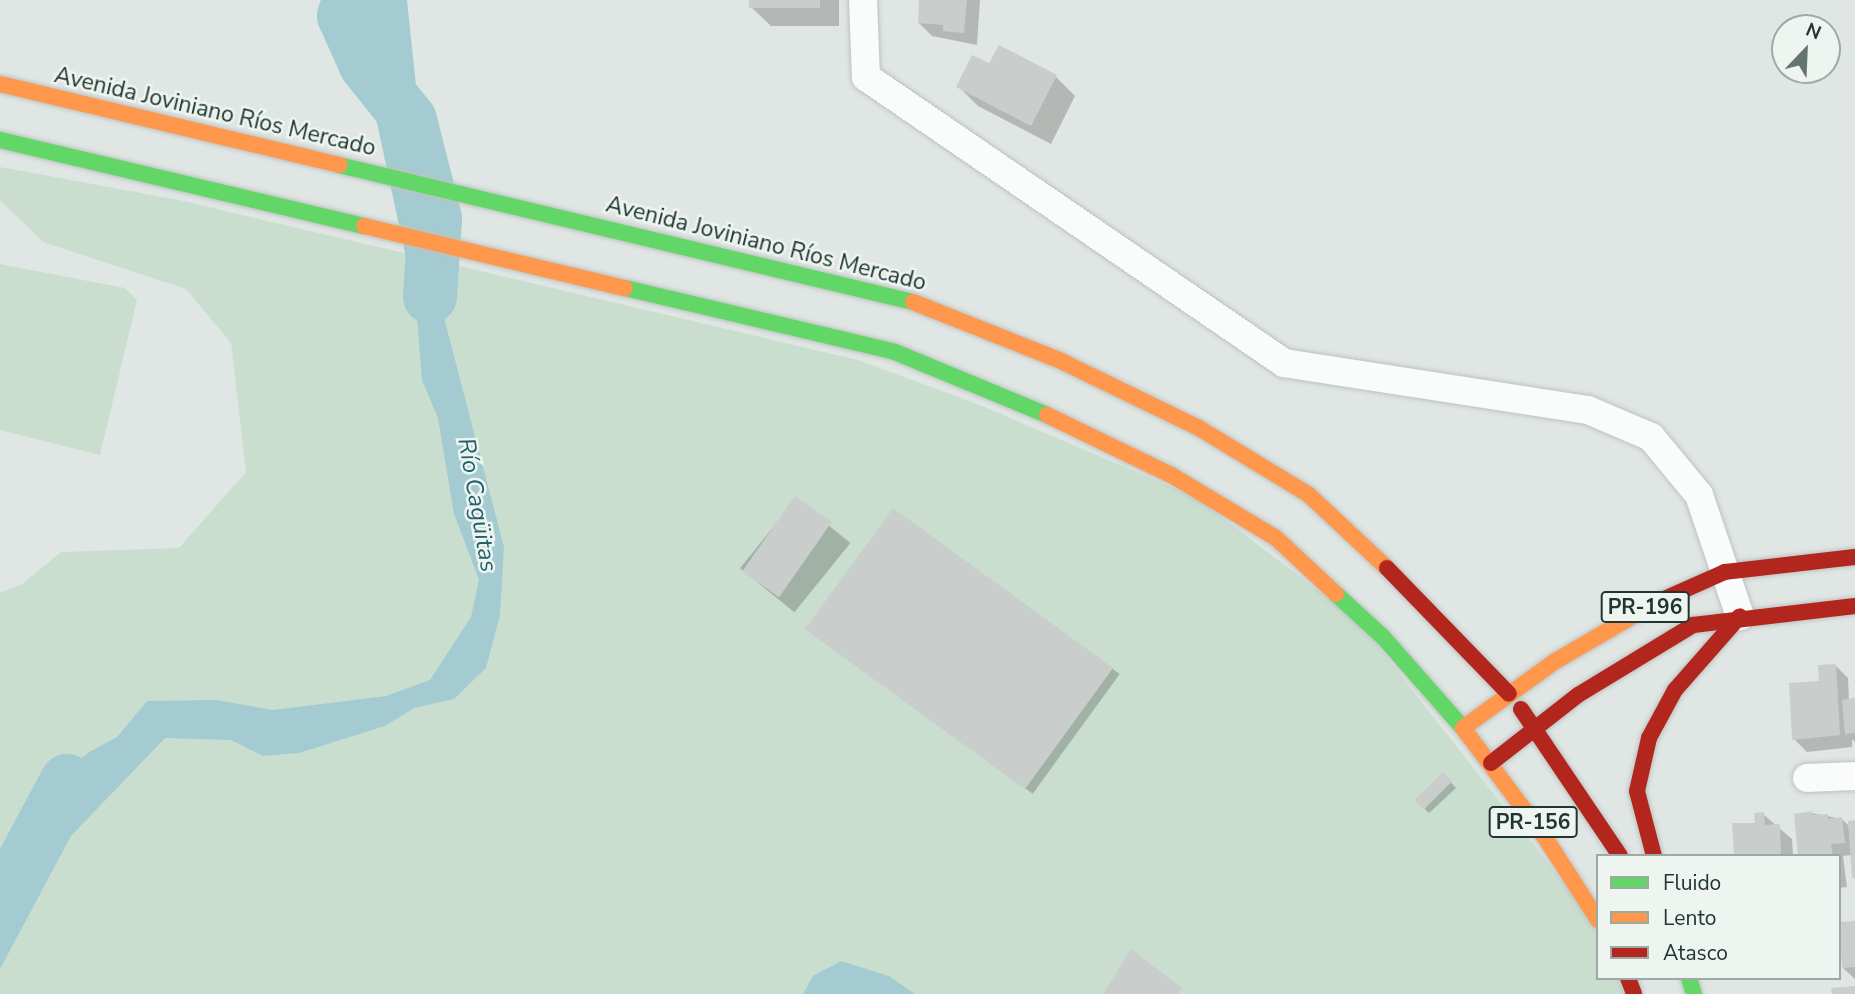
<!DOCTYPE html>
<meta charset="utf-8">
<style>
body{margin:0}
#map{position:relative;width:1855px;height:994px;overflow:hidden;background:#e0e6e3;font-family:"Nunito Sans",sans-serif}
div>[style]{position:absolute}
.green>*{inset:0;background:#caded0}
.water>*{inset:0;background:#a4cbd1}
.shadow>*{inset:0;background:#0003;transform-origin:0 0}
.river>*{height:54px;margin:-27px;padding:0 27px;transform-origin:27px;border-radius:27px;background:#a4cbd1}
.building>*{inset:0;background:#c9cecc;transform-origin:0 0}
.roads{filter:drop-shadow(0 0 2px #bdc3c0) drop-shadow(0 0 2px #bdc3c0)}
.street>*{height:28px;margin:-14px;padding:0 14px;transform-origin:14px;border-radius:14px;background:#fafbfb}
.fast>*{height:16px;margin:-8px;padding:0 8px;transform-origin:8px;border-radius:8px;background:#63d668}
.slow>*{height:16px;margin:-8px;padding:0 8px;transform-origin:8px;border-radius:8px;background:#ff974d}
.jam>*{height:16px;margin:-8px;padding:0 8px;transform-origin:8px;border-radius:8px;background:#b3261e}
span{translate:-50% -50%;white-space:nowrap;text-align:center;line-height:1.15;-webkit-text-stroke:5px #eef5f1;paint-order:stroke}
.shield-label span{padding:2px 5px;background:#eef5f1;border:2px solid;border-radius:5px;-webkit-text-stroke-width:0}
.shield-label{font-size:21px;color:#213630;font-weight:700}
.street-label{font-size:23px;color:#213630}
.water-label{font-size:24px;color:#22606b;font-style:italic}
.legend{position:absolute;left:1596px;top:854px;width:245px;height:126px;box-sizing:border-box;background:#eef5f1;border:2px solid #9ca9a4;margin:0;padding:9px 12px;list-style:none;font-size:21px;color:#213630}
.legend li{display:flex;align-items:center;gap:14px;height:35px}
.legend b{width:35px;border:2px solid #9ca9a4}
.north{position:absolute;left:1771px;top:14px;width:70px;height:70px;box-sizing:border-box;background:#eef5f1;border:2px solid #9ca9a4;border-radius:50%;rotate:23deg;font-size:19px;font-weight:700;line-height:28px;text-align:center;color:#213630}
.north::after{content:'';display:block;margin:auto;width:24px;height:32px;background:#64746f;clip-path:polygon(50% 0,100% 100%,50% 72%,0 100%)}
</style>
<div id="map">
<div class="green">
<div style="clip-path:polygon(0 167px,179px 200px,858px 360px,980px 405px,1197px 498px,1359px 622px,1598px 927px,1598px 978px,1630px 978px,1640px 994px,0 994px,0 593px,22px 584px,61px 552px,179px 548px,246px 472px,231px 343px,186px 289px,43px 242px,0 200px)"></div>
<div style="clip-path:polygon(0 264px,125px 288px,137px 300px,100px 455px,0 430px)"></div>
</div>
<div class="water">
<div style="clip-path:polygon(369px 0,407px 0,438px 295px,504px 547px,500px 615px,486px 668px,454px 699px,414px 708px,385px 726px,299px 753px,263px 756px,231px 740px,165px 738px,71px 836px,0 969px,0 902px,17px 891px,30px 857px,33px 811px,49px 786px,89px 752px,117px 737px,147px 701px,216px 700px,273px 710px,386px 696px,430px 680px,471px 617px,479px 580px,454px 514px,438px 418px,422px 380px,416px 304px,374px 109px)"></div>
<div style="clip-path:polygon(841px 961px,889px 976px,915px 994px,803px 994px,813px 976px)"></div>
</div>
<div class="shadow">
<div style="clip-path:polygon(751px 0,839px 0,839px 26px,771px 26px,751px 7px)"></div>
<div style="clip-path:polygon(921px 0,980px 0,977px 45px,932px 36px,919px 23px)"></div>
<div style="clip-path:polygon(990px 66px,1056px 77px,1075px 96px,1051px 144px,978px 106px,958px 86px)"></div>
<div style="left:796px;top:499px;width:70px;height:89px;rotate:39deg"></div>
<div style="left:894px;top:510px;width:279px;height:148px;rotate:36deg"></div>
<div style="clip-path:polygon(1835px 665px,1848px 678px,1849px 701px,1855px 700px,1855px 742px,1852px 739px,1852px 747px,1807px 752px,1794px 739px,1821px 682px)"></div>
<div style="left:1443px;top:774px;width:19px;height:37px;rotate:47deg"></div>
<div style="clip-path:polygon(1811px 813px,1842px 819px,1850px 827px,1855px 822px,1855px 879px,1852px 855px,1843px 856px,1847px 887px,1839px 888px,1839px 856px,1800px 856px)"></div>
<div style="clip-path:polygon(1763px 814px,1792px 839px,1793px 856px,1736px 856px)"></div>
<div style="clip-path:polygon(1855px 922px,1855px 979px,1843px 968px)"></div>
</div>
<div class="river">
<div style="left:349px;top:0;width:17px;rotate:107deg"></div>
<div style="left:344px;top:16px;width:54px;rotate:65.8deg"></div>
<div style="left:366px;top:65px;width:70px;rotate:51.3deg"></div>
<div style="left:410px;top:120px;width:102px;rotate:75.8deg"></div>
<div style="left:435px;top:219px;width:78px;rotate:93.7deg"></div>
<div style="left:0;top:906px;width:142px;rotate:-61.8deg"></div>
</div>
<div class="building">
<div style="left:749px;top:0;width:71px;height:8px"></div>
<div style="clip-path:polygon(919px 0,967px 0,964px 33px,943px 31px,943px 25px,918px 23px)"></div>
<div style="clip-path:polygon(999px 45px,1057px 75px,1031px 126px,956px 87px,972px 55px,989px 63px)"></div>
<div style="left:795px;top:496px;width:45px;height:92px;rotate:35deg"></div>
<div style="left:893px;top:508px;width:272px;height:150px;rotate:36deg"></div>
<div style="clip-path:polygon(1836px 664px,1840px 735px,1792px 740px,1789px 683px,1819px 681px,1818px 665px)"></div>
<div style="clip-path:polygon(1855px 698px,1855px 733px,1845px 734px,1842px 700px)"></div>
<div style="left:1443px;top:772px;width:13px;height:40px;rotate:45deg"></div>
<div style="clip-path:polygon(1812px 811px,1812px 815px,1828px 814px,1828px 819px,1842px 817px,1845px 843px,1831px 844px,1833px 856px,1798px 856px,1794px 814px)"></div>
<div style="clip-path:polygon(1764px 812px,1765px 825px,1780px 824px,1781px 856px,1734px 856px,1732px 823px,1755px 823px,1754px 813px)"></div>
<div style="clip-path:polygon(1855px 820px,1855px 878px,1852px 878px,1848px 821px)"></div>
<div style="clip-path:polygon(1855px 921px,1855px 967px,1842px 968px,1839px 922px)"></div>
<div style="clip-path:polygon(1131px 949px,1182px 988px,1178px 994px,1103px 994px)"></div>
<div style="clip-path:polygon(1855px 986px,1855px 994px,1832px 994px,1831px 988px)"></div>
</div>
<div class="roads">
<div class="street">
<div style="left:863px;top:0;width:77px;rotate:87.8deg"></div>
<div style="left:866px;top:77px;width:506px;rotate:34.38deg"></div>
<div style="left:1284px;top:363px;width:308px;rotate:8.8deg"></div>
<div style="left:1588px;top:410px;width:69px;rotate:23.2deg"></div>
<div style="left:1651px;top:437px;width:75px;rotate:50.4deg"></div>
<div style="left:1699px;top:495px;width:128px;rotate:71.3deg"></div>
<div style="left:1807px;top:778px;width:48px;rotate:-2.4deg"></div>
</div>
<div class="fast">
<div style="left:0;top:140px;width:374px;rotate:13.3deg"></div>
<div style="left:339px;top:165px;width:590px;rotate:13.42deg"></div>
<div style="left:625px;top:288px;width:277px;rotate:13.3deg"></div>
<div style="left:895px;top:352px;width:165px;rotate:22.5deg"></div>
<div style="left:1336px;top:594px;width:64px;rotate:42.5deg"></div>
<div style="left:1383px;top:637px;width:121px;rotate:48.7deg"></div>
<div style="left:1689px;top:978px;width:17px;rotate:73deg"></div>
</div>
<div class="slow">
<div style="left:0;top:84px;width:349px;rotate:13.4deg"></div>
<div style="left:364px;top:226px;width:268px;rotate:13.4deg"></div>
<div style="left:913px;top:302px;width:159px;rotate:21.7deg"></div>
<div style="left:1061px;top:361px;width:153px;rotate:25.9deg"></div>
<div style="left:1199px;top:428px;width:129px;rotate:31.3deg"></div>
<div style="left:1309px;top:495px;width:107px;rotate:43.1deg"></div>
<div style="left:1047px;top:415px;width:140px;rotate:25.8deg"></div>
<div style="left:1173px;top:476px;width:120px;rotate:31deg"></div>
<div style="left:1276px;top:538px;width:82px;rotate:43deg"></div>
<div style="left:1598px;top:920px;width:100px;rotate:-122.7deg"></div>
<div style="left:1544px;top:836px;width:135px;rotate:-126.9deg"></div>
<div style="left:1463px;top:728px;width:112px;rotate:-36deg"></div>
<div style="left:1554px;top:662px;width:117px;rotate:-30.3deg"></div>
</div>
<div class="jam">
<div style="left:1387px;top:568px;width:175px;rotate:45.9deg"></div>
<div style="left:1655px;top:603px;width:77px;rotate:-23.9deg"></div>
<div style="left:1725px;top:572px;width:131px;rotate:-6.6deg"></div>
<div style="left:1521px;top:709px;width:177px;rotate:56deg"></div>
<div style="left:1491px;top:763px;width:110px;rotate:-38deg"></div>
<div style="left:1578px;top:695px;width:135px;rotate:-31.3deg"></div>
<div style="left:1693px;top:625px;width:163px;rotate:-6.7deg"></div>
<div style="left:1654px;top:856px;width:67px;rotate:-104.7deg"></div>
<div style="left:1637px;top:791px;width:54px;rotate:-77.2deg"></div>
<div style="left:1649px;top:738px;width:55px;rotate:-61.6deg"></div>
<div style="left:1675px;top:690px;width:98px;rotate:-48.7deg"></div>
<div style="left:1628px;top:978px;width:17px;rotate:69deg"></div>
</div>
</div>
<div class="shield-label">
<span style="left:1645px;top:607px">PR-196</span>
<span style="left:1533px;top:822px">PR-156</span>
</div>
<div class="street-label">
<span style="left:215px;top:112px;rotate:13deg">Avenida Joviniano Ríos Mercado</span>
<span style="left:766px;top:244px;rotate:14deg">Avenida Joviniano Ríos Mercado</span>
</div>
<div class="water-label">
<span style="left:477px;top:505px;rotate:80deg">Río Cagüitas</span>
</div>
<ul class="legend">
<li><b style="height:9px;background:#63d668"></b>Fluido</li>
<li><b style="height:9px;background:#ff974d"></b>Lento</li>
<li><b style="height:9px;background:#b3261e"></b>Atasco</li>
</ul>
<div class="north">N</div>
</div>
